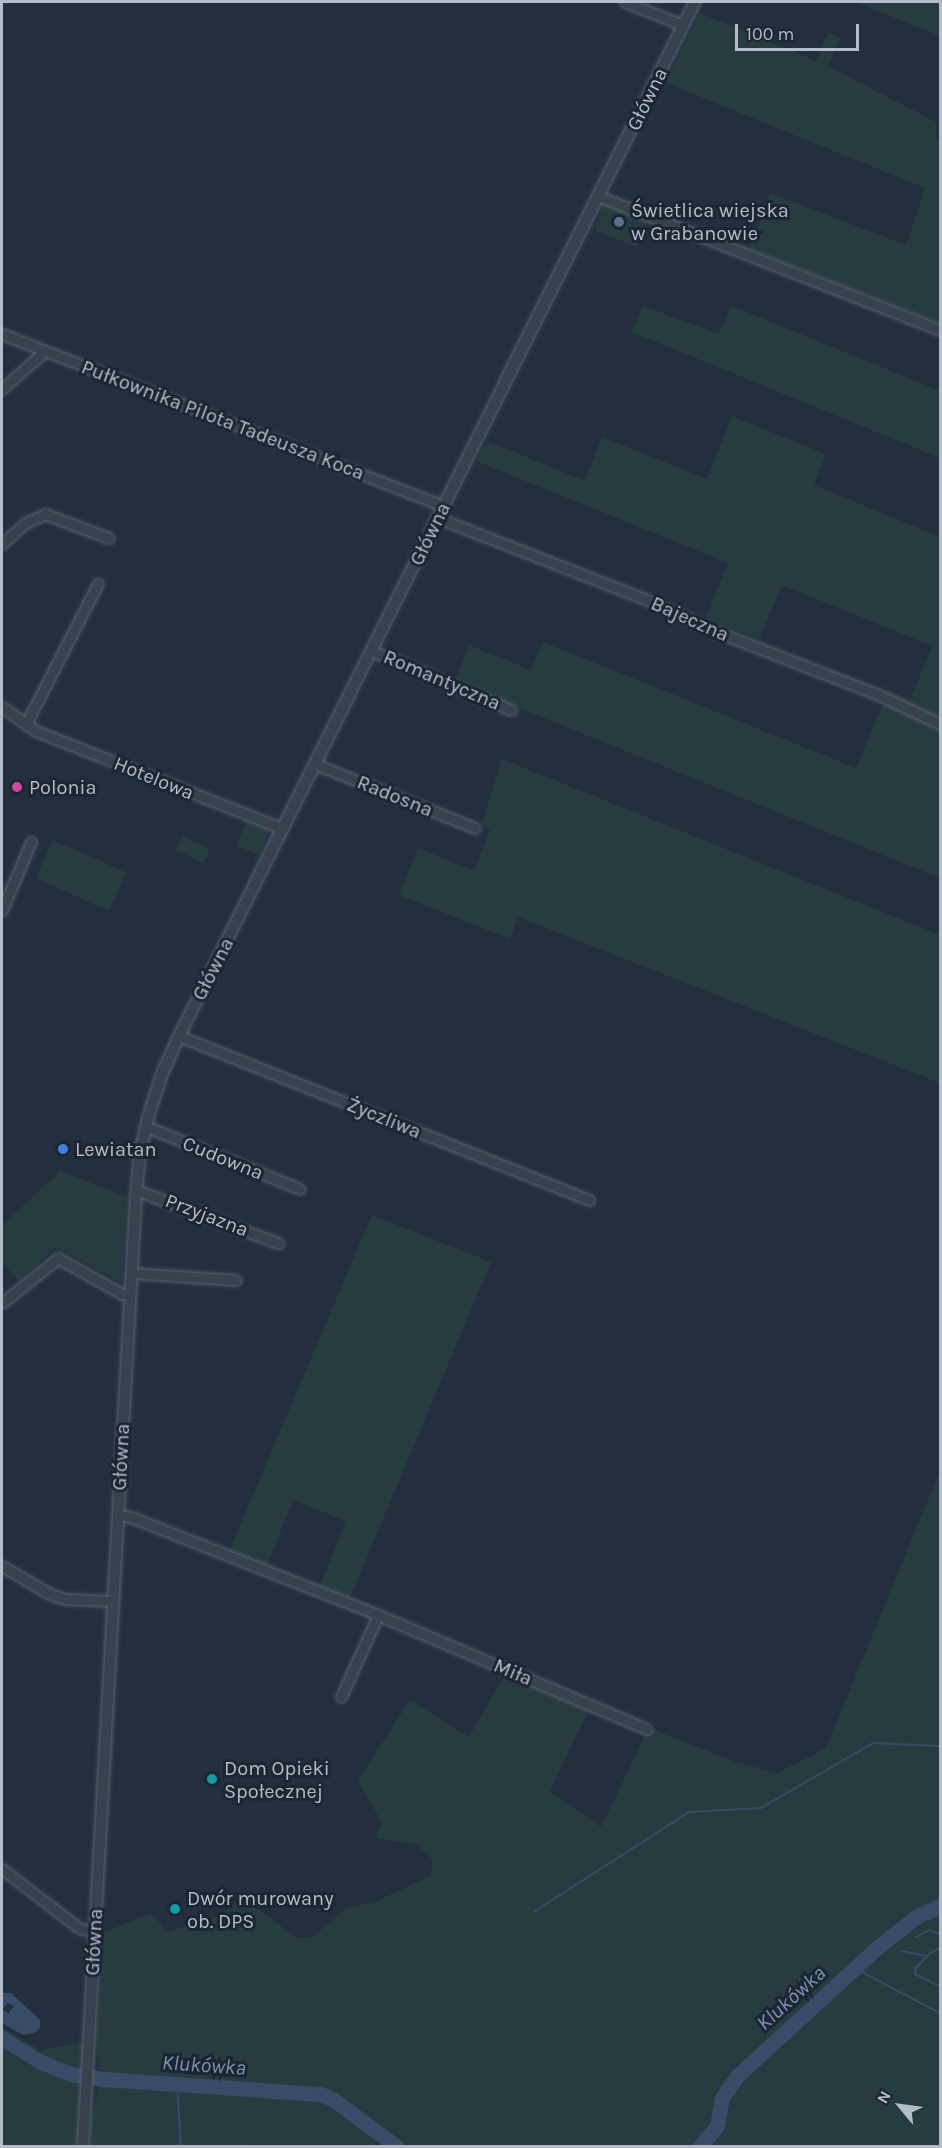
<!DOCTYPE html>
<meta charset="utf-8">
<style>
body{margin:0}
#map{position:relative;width:942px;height:2148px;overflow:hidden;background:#242f3e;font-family:Karla,sans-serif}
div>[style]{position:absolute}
.green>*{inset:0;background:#263c3f;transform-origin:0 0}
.water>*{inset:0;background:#394c67}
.stream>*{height:2px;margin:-1px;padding:0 1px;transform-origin:1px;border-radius:1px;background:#394c67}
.river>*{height:15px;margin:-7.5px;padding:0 7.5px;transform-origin:7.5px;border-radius:7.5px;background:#394c67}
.roads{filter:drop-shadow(0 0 2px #565f6c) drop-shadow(0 0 2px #565f6c)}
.minor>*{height:9px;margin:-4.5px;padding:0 4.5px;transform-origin:4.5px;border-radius:4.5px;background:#38414e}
.tertiary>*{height:10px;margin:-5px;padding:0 5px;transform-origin:5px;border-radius:5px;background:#38414e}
.dots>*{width:16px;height:16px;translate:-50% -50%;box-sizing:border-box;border:3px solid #1d2633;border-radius:50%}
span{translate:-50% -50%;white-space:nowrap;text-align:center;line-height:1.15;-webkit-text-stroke:6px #1d2633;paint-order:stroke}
.street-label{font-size:20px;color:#b4bcc9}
.poi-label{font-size:20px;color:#b4bcc9}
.left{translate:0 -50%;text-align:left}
.water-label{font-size:21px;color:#7c92b1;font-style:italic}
.frame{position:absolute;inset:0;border:3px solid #b4bcc9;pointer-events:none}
.north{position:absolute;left:870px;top:2076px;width:60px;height:60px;-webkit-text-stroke:4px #1d2633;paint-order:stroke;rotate:299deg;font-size:16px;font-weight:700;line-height:24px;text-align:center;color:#b4bcc9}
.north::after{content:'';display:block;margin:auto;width:21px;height:27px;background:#b4bcc9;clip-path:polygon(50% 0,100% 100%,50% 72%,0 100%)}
.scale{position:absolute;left:735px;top:24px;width:124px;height:27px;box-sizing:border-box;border:3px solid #b4bcc9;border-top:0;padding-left:8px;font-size:18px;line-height:21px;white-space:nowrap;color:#b4bcc9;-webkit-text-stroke:4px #1d2633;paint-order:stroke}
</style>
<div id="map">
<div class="green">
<div style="clip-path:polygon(855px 2px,940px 2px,940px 36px)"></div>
<div style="clip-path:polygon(700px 13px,816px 61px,828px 33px,840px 38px,828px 66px,936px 122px,936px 139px,940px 141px,940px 323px,749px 249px,770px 193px,906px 245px,925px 188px,666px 83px)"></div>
<div style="left:605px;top:203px;width:46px;height:29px;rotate:22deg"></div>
<div style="clip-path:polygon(643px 306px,719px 334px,732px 306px,940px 391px,940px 458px,632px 332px)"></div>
<div style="clip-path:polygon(732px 416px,826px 454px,814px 485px,940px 537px,940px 878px,455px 682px,469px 645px,531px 670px,543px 642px,856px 768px,889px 690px,910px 700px,932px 646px,782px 585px,759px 639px,706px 618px,728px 563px,476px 461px,487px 441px,585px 481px,602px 437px,707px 479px)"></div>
<div style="clip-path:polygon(502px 759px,940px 935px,940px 1083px,518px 917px,510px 939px,399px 895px,418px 848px,474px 871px,490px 830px,481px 826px)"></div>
<div style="left:247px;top:819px;width:25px;height:29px;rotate:21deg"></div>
<div style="left:183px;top:836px;width:30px;height:15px;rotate:27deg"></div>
<div style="left:53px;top:840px;width:80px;height:42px;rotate:24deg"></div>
<div style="clip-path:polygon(61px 1171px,127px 1197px,122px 1283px,56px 1247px,18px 1281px,2px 1261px,2px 1225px)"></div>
<div style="clip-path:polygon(372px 1215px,491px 1262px,349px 1600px,319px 1589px,346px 1521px,293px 1500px,266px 1568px,228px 1554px)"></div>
<div style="clip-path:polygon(940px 1471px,940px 2146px,244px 2144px,241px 2146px,91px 2146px,91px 2119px,97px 2098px,99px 2065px,96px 2039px,105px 1932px,151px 1913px,168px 1932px,217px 1917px,243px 1898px,297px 1938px,312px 1937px,346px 1909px,377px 1901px,430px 1876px,433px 1860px,416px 1844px,376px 1838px,382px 1823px,358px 1780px,410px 1700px,469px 1737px,510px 1667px,592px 1703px,550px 1791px,601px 1827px,649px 1728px,736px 1762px,777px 1773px,826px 1748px)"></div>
<div style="clip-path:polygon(2px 2027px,40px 2050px,84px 2042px,77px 2146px,2px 2146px)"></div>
</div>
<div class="water">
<div style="clip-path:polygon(2px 1993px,11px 1993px,40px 2020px,40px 2028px,34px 2033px,23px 2035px,2px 2023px,2px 2010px,9px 2013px,14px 2006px,8px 2003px,2px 2010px)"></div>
</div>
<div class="stream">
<div style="left:939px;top:1907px;width:14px;rotate:-86deg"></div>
<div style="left:535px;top:1911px;width:183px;rotate:-32.7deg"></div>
<div style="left:689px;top:1812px;width:72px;rotate:-3.2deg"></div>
<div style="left:761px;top:1808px;width:129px;rotate:-30.1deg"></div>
<div style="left:873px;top:1743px;width:67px;rotate:2.6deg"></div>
<div style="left:916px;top:1937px;width:15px;rotate:-28deg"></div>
<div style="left:929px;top:1930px;width:12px;rotate:20deg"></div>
<div style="left:940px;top:1948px;width:11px;rotate:153deg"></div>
<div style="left:930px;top:1953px;width:21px;rotate:133deg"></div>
<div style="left:916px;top:1968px;width:6px;rotate:99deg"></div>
<div style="left:915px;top:1974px;width:28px;rotate:26deg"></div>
<div style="left:901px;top:1951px;width:26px;rotate:11deg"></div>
<div style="left:856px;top:1969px;width:95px;rotate:27.6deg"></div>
<div style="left:177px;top:2083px;width:63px;rotate:86.4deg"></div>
</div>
<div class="river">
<div style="left:2px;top:2038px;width:44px;rotate:31.9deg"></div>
<div style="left:39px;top:2061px;width:35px;rotate:22deg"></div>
<div style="left:71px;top:2074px;width:33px;rotate:9deg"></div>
<div style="left:104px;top:2079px;width:218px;rotate:4deg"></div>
<div style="left:321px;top:2094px;width:14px;rotate:25deg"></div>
<div style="left:334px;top:2100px;width:77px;rotate:36.6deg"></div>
<div style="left:700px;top:2146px;width:26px;rotate:-50deg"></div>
<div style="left:717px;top:2126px;width:28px;rotate:-80deg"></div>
<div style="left:722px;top:2098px;width:27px;rotate:-56deg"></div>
<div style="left:737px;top:2076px;width:193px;rotate:-42.5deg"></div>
<div style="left:879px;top:1946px;width:47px;rotate:-38.1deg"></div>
<div style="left:916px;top:1917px;width:26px;rotate:-25deg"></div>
</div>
<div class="roads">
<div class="minor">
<div style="left:625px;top:2px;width:62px;rotate:21.6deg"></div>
<div style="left:598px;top:196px;width:367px;rotate:21.4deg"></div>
<div style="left:2px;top:334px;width:474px;rotate:21.3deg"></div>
<div style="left:2px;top:389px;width:57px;rotate:-41.5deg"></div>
<div style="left:438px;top:518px;width:222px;rotate:21.4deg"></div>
<div style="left:645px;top:599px;width:82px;rotate:24.4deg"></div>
<div style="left:720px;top:633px;width:171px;rotate:21.3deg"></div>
<div style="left:879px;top:695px;width:68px;rotate:25.4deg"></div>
<div style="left:2px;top:544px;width:31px;rotate:-42deg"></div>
<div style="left:25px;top:523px;width:22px;rotate:-24deg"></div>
<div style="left:45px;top:514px;width:68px;rotate:20.6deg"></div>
<div style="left:372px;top:651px;width:151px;rotate:23deg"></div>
<div style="left:2px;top:707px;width:42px;rotate:35.2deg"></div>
<div style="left:36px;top:731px;width:266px;rotate:21.6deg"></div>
<div style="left:26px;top:724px;width:158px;rotate:-62.9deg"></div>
<div style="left:315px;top:764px;width:172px;rotate:21.8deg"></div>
<div style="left:2px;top:910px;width:74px;rotate:-66.9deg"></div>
<div style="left:179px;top:1036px;width:442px;rotate:21.8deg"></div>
<div style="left:145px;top:1126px;width:167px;rotate:22.1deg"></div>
<div style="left:136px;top:1190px;width:152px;rotate:20.5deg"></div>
<div style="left:132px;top:1273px;width:104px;rotate:3.9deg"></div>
<div style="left:2px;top:1303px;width:72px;rotate:-38.8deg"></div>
<div style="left:58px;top:1258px;width:73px;rotate:29.4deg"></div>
<div style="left:122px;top:1294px;width:8px;rotate:7deg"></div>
<div style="left:118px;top:1515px;width:13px;rotate:9deg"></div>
<div style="left:131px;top:1517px;width:266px;rotate:21.6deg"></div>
<div style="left:378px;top:1615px;width:292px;rotate:23deg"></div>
<div style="left:2px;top:1566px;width:56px;rotate:30.3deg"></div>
<div style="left:50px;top:1594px;width:16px;rotate:18deg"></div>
<div style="left:65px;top:1599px;width:48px;rotate:2.4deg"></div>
<div style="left:341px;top:1697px;width:90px;rotate:-65.7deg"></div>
<div style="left:2px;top:1869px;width:97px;rotate:37.5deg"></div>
<div style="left:79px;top:1928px;width:17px;rotate:17deg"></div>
</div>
<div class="tertiary">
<div style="left:83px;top:2146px;width:952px;rotate:-86.81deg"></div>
<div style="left:136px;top:1195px;width:42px;rotate:-84.6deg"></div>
<div style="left:140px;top:1153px;width:40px;rotate:-77deg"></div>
<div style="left:149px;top:1114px;width:40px;rotate:-72deg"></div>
<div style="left:161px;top:1076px;width:44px;rotate:-65.8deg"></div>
<div style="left:179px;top:1036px;width:1156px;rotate:-63.48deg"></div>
</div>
</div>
<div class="dots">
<div style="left:619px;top:222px;background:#5c6f8a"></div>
<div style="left:17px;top:787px;background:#d1479c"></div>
<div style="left:63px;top:1149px;background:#3f7fe0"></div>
<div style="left:212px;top:1779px;background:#0f9aa8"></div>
<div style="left:175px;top:1909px;background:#0f9aa8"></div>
</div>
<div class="street-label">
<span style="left:647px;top:99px;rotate:-64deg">Główna</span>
<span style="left:223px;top:420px;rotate:21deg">Pułkownika Pilota Tadeusza Koca</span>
<span style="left:430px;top:534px;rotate:-64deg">Główna</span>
<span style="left:690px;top:619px;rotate:24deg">Bajeczna</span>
<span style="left:442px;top:680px;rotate:23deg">Romantyczna</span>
<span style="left:154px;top:778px;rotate:22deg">Hotelowa</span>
<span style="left:395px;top:796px;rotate:22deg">Radosna</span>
<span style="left:213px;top:969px;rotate:-63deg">Główna</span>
<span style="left:384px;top:1118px;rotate:22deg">Życzliwa</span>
<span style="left:223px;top:1158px;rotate:22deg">Cudowna</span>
<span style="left:207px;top:1215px;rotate:21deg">Przyjazna</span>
<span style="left:121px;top:1457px;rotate:-87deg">Główna</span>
<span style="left:513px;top:1672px;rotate:23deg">Miła</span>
<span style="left:94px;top:1942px;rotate:-87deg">Główna</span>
</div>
<div class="poi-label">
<span class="left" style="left:631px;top:222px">Świetlica wiejska<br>w Grabanowie</span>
<span class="left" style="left:29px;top:787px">Polonia</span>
<span class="left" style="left:75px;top:1149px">Lewiatan</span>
<span class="left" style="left:224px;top:1780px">Dom Opieki<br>Społecznej</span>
<span class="left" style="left:187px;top:1910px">Dwór murowany<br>ob. DPS</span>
</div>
<div class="water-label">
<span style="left:791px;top:1998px;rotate:-42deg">Klukówka</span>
<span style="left:204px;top:2065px;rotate:4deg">Klukówka</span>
</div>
<div class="frame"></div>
<div class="north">N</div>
<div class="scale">100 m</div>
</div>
